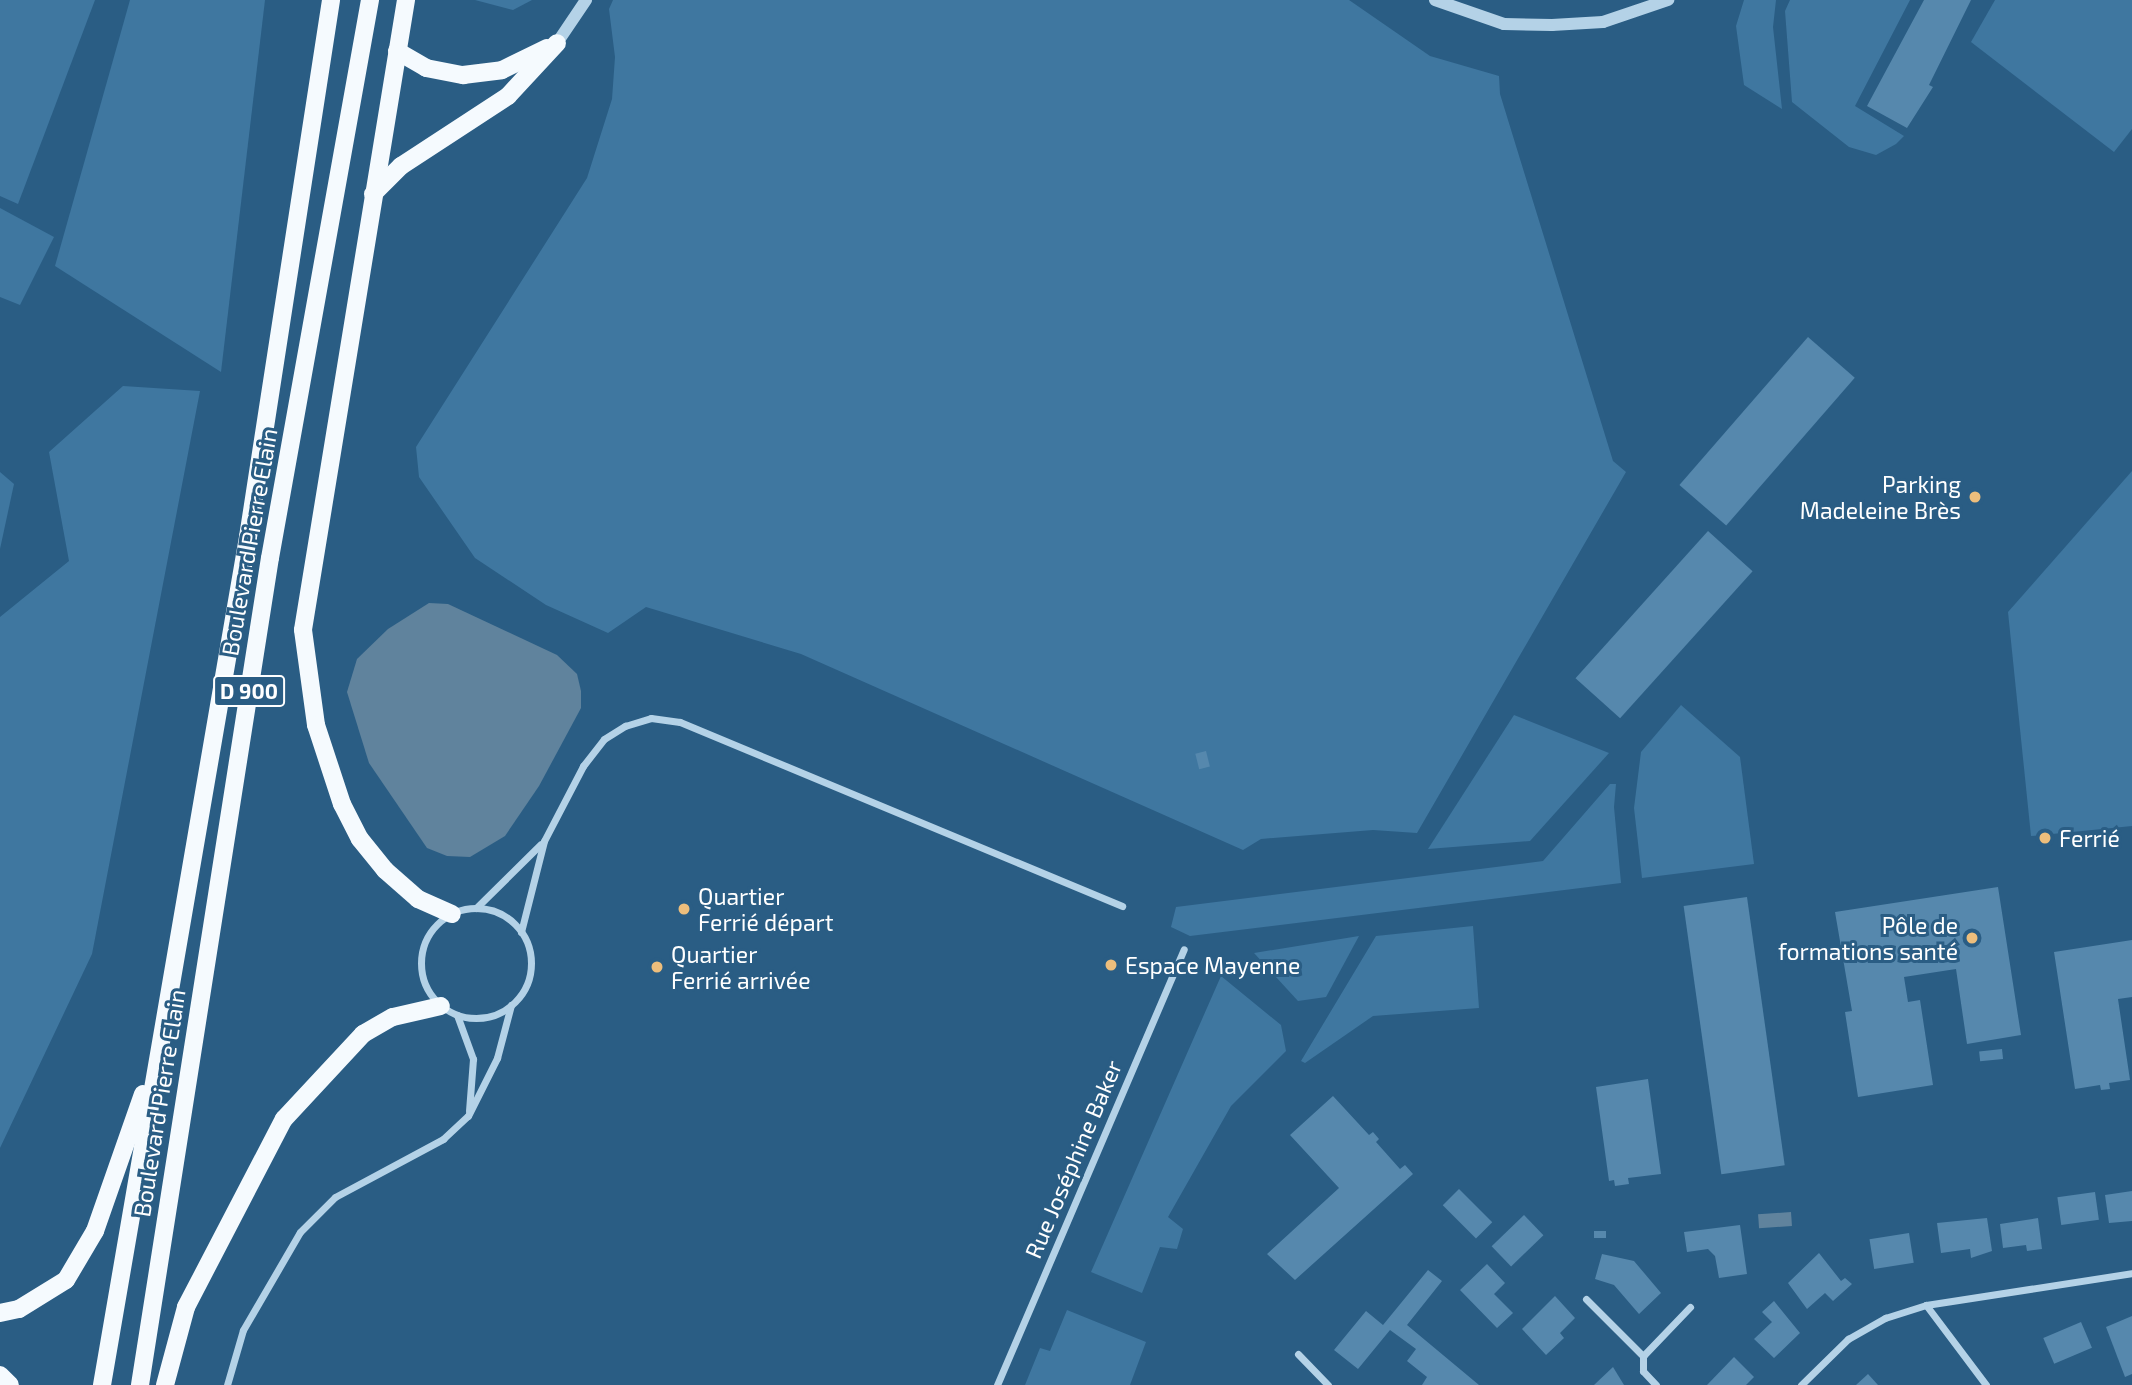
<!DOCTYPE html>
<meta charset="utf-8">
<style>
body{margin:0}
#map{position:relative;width:2132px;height:1385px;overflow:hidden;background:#2a5d84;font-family:"Exo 2",sans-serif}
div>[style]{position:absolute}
.green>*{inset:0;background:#3f77a0}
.water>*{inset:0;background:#60839d;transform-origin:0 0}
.building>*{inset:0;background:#5688ad;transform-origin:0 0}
.minor>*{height:7px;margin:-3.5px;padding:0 3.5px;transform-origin:3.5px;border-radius:3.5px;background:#b4d2e7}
.minor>.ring{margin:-3.5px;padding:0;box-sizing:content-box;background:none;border:7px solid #b4d2e7;border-radius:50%}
.tertiary>*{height:12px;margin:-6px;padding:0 6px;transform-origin:6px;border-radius:6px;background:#b4d2e7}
.primary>*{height:18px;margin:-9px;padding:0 9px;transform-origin:9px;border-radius:9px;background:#f5fafe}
.dots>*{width:19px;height:19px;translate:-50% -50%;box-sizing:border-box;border:4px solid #2a5d84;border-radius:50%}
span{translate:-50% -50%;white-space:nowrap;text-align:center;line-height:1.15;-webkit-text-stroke:6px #2a5d84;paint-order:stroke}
.shield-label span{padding:2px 5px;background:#2a5d84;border:2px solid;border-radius:5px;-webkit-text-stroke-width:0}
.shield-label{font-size:21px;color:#fff;font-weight:700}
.poi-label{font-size:23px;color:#fff}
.right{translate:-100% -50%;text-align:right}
.left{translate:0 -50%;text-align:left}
.street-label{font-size:23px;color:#fff}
</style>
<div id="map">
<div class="green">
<div style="clip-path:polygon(0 0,95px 0,18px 204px,0 196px)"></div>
<div style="clip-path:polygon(130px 0,265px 0,221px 372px,55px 266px)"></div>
<div style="clip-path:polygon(475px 0,532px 0,513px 10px)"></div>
<div style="clip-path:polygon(613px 0,1349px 0,1430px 56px,1499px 76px,1500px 94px,1613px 461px,1626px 472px,1417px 833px,1373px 830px,1261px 839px,1243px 850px,801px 654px,646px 607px,608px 633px,546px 605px,475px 558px,419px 477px,416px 447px,587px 178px,612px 99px,615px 57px,609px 9px)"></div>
<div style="clip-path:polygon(1744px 0,1776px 0,1773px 27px,1782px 109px,1744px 85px,1736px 26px)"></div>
<div style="clip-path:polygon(1790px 0,1910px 0,1855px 106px,1904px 136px,1896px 144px,1876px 155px,1849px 147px,1792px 102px,1785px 11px)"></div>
<div style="clip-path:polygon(1995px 0,2132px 0,2132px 129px,2114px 152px,1971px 42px)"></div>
<div style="clip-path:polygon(0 208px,54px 237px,20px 305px,0 297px)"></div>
<div style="clip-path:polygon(123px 386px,200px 391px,92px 954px,0 1148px,0 617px,69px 561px,49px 452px)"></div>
<div style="clip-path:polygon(2132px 471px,2132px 826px,2031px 836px,2008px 612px)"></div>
<div style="clip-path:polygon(0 472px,14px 484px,0 549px)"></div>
<div style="clip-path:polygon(1681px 705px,1740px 757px,1754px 864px,1642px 878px,1634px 808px,1641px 752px)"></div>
<div style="clip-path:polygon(1514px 715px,1609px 753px,1530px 841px,1428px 849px)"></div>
<div style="clip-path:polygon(1610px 784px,1616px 784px,1614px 807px,1621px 883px,1190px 936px,1171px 927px,1176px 907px,1543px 861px)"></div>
<div style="clip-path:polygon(1473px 926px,1479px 1008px,1373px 1016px,1305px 1063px,1301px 1061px,1376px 936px)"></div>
<div style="clip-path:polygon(1359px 936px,1326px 997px,1298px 1001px,1254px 953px)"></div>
<div style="clip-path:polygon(1221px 976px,1281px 1025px,1286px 1051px,1231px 1106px,1168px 1217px,1183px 1229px,1177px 1249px,1160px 1247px,1142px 1293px,1091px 1272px)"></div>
<div style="clip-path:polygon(1067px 1310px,1146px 1342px,1130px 1385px,1025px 1385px,1040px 1348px,1050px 1351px)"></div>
</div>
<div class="water">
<div style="clip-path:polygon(429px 603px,448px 604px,557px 655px,577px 674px,581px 691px,581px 708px,539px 786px,505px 836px,470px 857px,447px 856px,427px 848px,369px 763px,347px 692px,357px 659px,388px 629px)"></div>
<div style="left:1791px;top:1212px;width:14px;height:33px;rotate:86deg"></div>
</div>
<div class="building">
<div style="clip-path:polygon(1924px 0,1971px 0,1929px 85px,1933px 87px,1907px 128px,1867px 106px)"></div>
<div style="left:1808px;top:337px;width:62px;height:196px;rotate:41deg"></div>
<div style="left:1708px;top:531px;width:60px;height:198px;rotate:42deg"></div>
<div style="left:1206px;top:751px;width:16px;height:11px;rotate:76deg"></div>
<div style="clip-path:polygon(1998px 887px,2021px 1035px,1967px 1044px,1956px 969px,1904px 977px,1908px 1002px,1920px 1000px,1933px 1085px,1858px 1097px,1845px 1012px,1852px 1011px,1835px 912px)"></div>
<div style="left:1747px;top:897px;width:271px;height:64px;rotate:82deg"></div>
<div style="clip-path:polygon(2132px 940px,2132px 997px,2118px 999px,2130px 1080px,2109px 1083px,2110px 1089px,2101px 1090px,2100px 1085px,2075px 1089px,2054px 952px)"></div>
<div style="left:2002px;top:1049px;width:10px;height:23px;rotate:84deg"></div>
<div style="clip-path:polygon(1648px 1079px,1661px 1174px,1628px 1178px,1629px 1184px,1615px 1186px,1614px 1180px,1609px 1181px,1596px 1087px)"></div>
<div style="clip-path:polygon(1333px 1096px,1369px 1135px,1373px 1132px,1379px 1139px,1376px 1142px,1400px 1169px,1405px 1165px,1413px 1174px,1295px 1280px,1267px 1254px,1339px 1188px,1290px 1135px)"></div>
<div style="left:1459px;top:1189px;width:47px;height:23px;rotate:45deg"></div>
<div style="clip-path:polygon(2132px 1191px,2132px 1221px,2109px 1223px,2105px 1195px)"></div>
<div style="left:2095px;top:1192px;width:28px;height:38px;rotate:82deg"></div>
<div style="left:1524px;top:1215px;width:28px;height:45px;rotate:46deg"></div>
<div style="clip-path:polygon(1987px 1218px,1992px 1251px,1971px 1258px,1970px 1249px,1941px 1253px,1937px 1223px)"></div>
<div style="clip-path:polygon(2038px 1218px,2042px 1249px,2027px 1251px,2026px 1245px,2003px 1248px,2000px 1224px)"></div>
<div style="clip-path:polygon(1740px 1225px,1747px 1274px,1719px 1278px,1715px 1256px,1708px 1249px,1687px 1252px,1684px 1232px)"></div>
<div style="left:1594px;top:1231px;width:12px;height:7px"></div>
<div style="left:1909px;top:1233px;width:30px;height:40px;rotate:81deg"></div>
<div style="clip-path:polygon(1819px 1253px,1841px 1281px,1845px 1278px,1852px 1284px,1833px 1301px,1825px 1293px,1807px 1309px,1788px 1283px)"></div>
<div style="clip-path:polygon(1602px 1254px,1634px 1261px,1661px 1293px,1639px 1314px,1614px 1285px,1595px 1279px)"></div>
<div style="clip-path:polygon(1487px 1264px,1505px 1283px,1494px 1294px,1513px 1313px,1497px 1328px,1460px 1290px)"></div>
<div style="clip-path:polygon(1428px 1270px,1442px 1281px,1407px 1325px,1479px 1385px,1422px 1385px,1427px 1377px,1407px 1361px,1416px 1349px,1390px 1330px,1358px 1369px,1334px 1350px,1366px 1311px,1383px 1325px)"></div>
<div style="clip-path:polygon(1555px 1296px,1575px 1318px,1560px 1333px,1564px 1338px,1546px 1355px,1522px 1329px)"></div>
<div style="clip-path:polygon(1774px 1301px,1800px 1333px,1774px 1358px,1754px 1339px,1772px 1322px,1762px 1312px)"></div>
<div style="clip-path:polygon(2132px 1316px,2132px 1374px,2125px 1377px,2106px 1327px)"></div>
<div style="left:2081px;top:1322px;width:28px;height:41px;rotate:67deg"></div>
<div style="clip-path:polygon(1734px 1357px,1754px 1377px,1746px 1385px,1707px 1385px)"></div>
<div style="clip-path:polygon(1613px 1367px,1624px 1385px,1594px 1385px)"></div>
<div style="clip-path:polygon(1868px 1374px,1878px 1385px,1856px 1385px)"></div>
</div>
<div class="minor">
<div style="left:476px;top:908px;width:91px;rotate:-44.6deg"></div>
<div class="ring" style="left:421px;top:908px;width:103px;height:103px"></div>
<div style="left:521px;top:932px;width:94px;rotate:-75.8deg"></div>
<div style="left:544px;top:841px;width:85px;rotate:-62.5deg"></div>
<div style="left:583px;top:766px;width:34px;rotate:-52deg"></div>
<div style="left:604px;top:739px;width:25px;rotate:-32deg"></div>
<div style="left:625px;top:726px;width:27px;rotate:-17deg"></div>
<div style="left:651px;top:718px;width:29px;rotate:8deg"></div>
<div style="left:680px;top:722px;width:479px;rotate:22.6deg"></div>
<div style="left:457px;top:1015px;width:47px;rotate:70deg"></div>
<div style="left:473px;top:1059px;width:52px;rotate:94.4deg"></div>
<div style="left:1586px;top:1299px;width:81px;rotate:45deg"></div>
<div style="left:1926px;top:1305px;width:100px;rotate:53.1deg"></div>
<div style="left:1298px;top:1354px;width:43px;rotate:45.9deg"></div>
<div style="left:227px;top:1385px;width:57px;rotate:-73.8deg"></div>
<div style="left:243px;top:1330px;width:113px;rotate:-59.8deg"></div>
<div style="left:300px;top:1232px;width:49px;rotate:-45deg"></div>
<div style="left:335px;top:1197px;width:123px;rotate:-28.2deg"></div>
<div style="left:443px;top:1139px;width:34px;rotate:-43deg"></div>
<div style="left:468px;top:1116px;width:65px;rotate:-63.4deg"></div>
<div style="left:497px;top:1058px;width:55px;rotate:-75.2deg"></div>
<div style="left:997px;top:1385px;width:474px;rotate:-66.8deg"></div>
<div style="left:1656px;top:1385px;width:19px;rotate:-133deg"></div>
<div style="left:1643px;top:1371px;width:15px;rotate:-90deg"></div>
<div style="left:1643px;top:1356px;width:68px;rotate:-46.2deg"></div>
<div style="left:1801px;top:1385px;width:66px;rotate:-44.4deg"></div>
<div style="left:1848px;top:1339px;width:43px;rotate:-29.6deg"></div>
<div style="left:1885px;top:1318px;width:43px;rotate:-17.6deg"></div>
<div style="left:1926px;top:1305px;width:208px;rotate:-8.8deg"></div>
</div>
<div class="tertiary">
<div style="left:1435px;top:0;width:73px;rotate:19.2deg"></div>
<div style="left:1504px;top:24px;width:48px;rotate:1.2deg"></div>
<div style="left:1552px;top:25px;width:51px;rotate:-3.4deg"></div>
<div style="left:1603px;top:22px;width:69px;rotate:-18.7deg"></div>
<div style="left:557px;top:43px;width:52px;rotate:-56deg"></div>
</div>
<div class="primary">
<div style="left:406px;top:0;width:638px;rotate:99.29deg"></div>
<div style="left:303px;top:630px;width:96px;rotate:82.2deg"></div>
<div style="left:316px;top:725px;width:83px;rotate:71.8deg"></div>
<div style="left:342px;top:804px;width:39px;rotate:63deg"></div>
<div style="left:360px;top:839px;width:40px;rotate:51deg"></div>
<div style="left:385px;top:870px;width:44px;rotate:41.3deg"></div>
<div style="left:418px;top:899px;width:37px;rotate:24deg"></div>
<div style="left:397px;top:51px;width:34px;rotate:30deg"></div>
<div style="left:426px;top:68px;width:38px;rotate:11deg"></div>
<div style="left:463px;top:75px;width:39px;rotate:-7deg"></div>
<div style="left:502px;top:70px;width:50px;rotate:-26.1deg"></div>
<div style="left:373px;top:194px;width:40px;rotate:-45deg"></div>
<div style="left:401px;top:166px;width:128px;rotate:-33.2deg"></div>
<div style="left:508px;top:96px;width:72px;rotate:-47.2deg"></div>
<div style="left:0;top:1313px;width:19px;rotate:-12deg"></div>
<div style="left:19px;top:1309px;width:55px;rotate:-31.7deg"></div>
<div style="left:66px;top:1280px;width:57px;rotate:-59.4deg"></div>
<div style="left:95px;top:1231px;width:145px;rotate:-70.7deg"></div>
<div style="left:0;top:1375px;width:14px;rotate:45deg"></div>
<div style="left:102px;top:1385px;width:860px;rotate:-80.23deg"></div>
<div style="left:248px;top:537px;width:543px;rotate:-81.21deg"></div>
<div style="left:140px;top:1385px;width:837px;rotate:-81.07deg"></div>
<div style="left:270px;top:558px;width:567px;rotate:-79.84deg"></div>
<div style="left:165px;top:1385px;width:81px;rotate:-74.9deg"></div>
<div style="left:186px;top:1307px;width:212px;rotate:-62.5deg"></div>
<div style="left:284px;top:1119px;width:116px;rotate:-47.1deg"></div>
<div style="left:363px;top:1034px;width:34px;rotate:-30deg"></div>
<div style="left:393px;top:1017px;width:49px;rotate:-12.9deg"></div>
</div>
<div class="dots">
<div style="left:1975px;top:497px;background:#edbe7c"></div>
<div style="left:2045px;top:838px;background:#edbe7c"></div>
<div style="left:684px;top:909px;background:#edbe7c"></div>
<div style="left:1972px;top:938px;background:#edbe7c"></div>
<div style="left:1111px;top:965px;background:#edbe7c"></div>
<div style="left:657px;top:967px;background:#edbe7c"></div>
</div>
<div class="shield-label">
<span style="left:249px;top:691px">D 900</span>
</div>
<div class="poi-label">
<span class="right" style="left:1961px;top:497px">Parking<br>Madeleine Brès</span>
<span class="left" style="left:2059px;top:838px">Ferrié</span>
<span class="left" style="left:698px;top:909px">Quartier<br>Ferrié départ</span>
<span class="right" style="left:1958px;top:938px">Pôle de<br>formations santé</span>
<span class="left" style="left:671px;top:967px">Quartier<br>Ferrié arrivée</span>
<span class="left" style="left:1125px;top:965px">Espace Mayenne</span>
</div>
<div class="street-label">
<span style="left:249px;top:542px;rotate:-80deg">Boulevard Pierre Elain</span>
<span style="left:159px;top:1103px;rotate:-81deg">Boulevard Pierre Elain</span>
<span style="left:1073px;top:1159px;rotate:-67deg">Rue Joséphine Baker</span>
</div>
</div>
